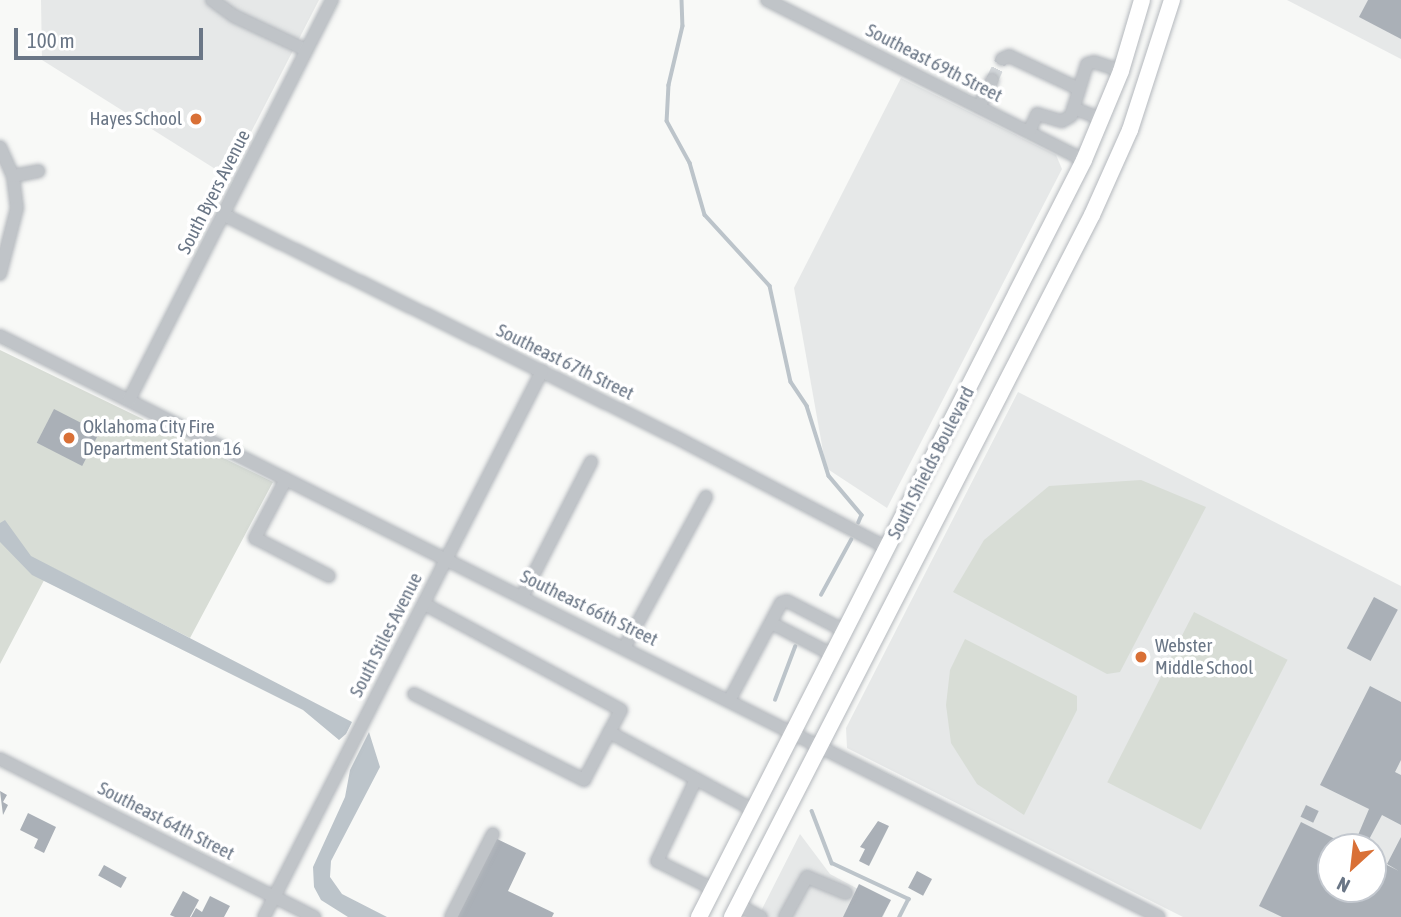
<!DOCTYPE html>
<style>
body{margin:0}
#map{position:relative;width:1401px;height:917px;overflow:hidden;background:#f8f9f7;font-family:"Asap Condensed",sans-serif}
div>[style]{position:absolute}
.built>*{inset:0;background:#e6e8e8}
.green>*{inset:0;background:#d8ddd6;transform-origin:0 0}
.water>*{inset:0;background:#bcc4ca}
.stream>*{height:3.5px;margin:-1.75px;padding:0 1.75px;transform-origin:1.75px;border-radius:1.75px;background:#bcc4ca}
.building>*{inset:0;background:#aab0b7;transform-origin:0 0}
.minor-tunnel>*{height:12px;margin-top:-6px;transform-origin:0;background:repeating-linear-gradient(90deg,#d4d8db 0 12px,transparent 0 18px)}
.roads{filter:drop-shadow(0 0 2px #b4b8bd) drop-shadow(0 0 2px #b4b8bd)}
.minor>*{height:12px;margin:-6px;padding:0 6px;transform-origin:6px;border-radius:6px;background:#c0c4c8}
.major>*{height:16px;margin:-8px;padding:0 8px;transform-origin:8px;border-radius:8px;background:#fff}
.dots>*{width:19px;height:19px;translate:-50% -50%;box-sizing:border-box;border:4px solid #fff;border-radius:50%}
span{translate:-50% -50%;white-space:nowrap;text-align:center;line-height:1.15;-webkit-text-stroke:7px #fff;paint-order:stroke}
.street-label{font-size:19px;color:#6a7686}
.poi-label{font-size:19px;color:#6a7686}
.right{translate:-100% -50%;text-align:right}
.left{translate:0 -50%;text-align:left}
.north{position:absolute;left:1317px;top:833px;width:70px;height:70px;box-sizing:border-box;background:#fff;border:2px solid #c3c8cf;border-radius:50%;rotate:207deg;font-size:19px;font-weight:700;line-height:28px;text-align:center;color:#6a7686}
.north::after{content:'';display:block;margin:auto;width:24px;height:32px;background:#d97036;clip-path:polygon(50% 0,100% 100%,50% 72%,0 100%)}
.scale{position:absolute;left:14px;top:28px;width:189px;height:32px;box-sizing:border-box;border:4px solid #6a7686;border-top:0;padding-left:9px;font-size:21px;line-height:24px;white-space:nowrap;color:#6a7686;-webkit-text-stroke:5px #fff;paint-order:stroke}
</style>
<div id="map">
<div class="built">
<div style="clip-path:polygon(41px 0,319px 0,228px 177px,42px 60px)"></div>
<div style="clip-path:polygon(1287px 0,1401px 0,1401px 59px)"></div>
<div style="clip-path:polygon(901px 78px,1056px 155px,1062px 169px,887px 508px,826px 468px,794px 288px)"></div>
<div style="clip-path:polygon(evenodd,1018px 392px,1401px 586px,1401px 917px,1183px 917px,847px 748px,846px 728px,1018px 392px,1331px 847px,1373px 847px,1373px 889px,1331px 889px,1331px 847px)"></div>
<div style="clip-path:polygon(800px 834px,830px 874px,888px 905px,883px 917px,758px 917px)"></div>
</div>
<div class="green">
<div style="clip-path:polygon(0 350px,273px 482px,190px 638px,51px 567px,0 664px)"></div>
<div style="clip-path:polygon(1141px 480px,1206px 507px,1120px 672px,1107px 674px,953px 592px,984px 540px,1049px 486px)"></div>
<div style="left:1194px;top:612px;width:105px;height:191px;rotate:27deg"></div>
<div style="clip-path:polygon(965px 639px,1077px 696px,1077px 710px,1024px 815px,977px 784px,951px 743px,946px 705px,950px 670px)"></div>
</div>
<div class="water">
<div style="clip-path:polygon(5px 520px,31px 556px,352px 722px,346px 734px,339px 740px,303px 710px,32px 575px,0 542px,0 523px)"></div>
<div style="clip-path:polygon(369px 732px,380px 767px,331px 861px,330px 877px,342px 894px,387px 917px,348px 917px,321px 900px,314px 887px,313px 867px,345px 797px,350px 770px)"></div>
</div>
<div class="stream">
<div style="left:682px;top:0;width:26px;rotate:88deg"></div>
<div style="left:683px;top:26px;width:61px;rotate:103.3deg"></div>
<div style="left:669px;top:85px;width:36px;rotate:93deg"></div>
<div style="left:667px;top:121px;width:48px;rotate:61.3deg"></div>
<div style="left:690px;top:163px;width:54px;rotate:73.9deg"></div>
<div style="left:705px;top:215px;width:96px;rotate:47.5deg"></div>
<div style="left:770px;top:286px;width:98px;rotate:77.7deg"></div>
<div style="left:791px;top:382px;width:29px;rotate:56deg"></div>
<div style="left:807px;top:406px;width:73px;rotate:72.6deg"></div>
<div style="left:829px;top:476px;width:51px;rotate:49.8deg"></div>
<div style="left:862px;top:515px;width:8px;rotate:113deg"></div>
<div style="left:821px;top:595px;width:63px;rotate:-61.4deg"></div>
<div style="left:775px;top:700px;width:57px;rotate:-69.3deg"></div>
<div style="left:812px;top:811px;width:56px;rotate:69deg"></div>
<div style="left:832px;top:863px;width:85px;rotate:25.1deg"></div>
<div style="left:909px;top:899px;width:20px;rotate:117deg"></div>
</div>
<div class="building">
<div style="clip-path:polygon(1368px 0,1401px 0,1401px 39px,1359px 17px)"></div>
<div style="left:54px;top:409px;width:51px;height:38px;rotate:27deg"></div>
<div style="left:1374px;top:597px;width:27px;height:58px;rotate:28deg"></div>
<div style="clip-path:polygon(1370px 686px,1401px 702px,1401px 760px,1395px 772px,1401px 775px,1401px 825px,1382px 815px,1365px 847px,1353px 847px,1369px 809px,1320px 785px)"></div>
<div style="clip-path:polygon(0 791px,7px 795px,3px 802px,8px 805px,3px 815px)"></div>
<div style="left:1306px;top:805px;width:14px;height:13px;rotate:25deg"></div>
<div style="clip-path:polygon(28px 813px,56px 827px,44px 853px,34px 848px,38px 839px,20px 830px)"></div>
<div style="clip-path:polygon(878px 821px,889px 826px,869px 866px,859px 861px,865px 849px,860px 847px)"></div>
<div style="clip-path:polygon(1301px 822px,1351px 847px,1331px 847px,1331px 889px,1373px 889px,1373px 858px,1399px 871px,1387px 864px,1401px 837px,1401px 917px,1282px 917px,1259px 906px)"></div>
<div style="clip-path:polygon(495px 838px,526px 853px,508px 891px,554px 913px,552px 917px,456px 917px)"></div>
<div style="left:104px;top:865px;width:26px;height:12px;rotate:29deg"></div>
<div style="left:917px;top:871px;width:17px;height:19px;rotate:28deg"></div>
<div style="clip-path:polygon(859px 884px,891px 900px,882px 917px,843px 917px)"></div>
<div style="clip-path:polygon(183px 891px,199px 900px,190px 917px,175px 917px,170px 915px)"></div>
<div style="clip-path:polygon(210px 896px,230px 906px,224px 917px,191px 917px,196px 908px,202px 912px)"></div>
</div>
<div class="minor-tunnel">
<div style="left:992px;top:80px;width:23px;rotate:-65deg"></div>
</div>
<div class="roads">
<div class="minor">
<div style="left:212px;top:0;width:27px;rotate:36deg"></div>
<div style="left:234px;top:16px;width:80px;rotate:25.3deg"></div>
<div style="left:767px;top:0;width:355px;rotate:26.8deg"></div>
<div style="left:1002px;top:59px;width:8px;rotate:-23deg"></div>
<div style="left:1009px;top:56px;width:77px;rotate:25.2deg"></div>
<div style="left:979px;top:107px;width:30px;rotate:-64deg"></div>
<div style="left:1073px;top:108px;width:31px;rotate:21deg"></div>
<div style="left:1029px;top:132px;width:20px;rotate:-66deg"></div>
<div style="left:1037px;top:114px;width:26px;rotate:16deg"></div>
<div style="left:1062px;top:121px;width:10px;rotate:-29deg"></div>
<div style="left:1071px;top:116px;width:54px;rotate:-72.9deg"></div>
<div style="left:1087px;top:64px;width:7px;rotate:-16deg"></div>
<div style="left:1094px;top:62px;width:28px;rotate:18deg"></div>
<div style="left:0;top:147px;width:32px;rotate:66deg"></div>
<div style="left:13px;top:176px;width:32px;rotate:83deg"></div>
<div style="left:17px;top:208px;width:68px;rotate:104.4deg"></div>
<div style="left:13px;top:176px;width:26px;rotate:-11deg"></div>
<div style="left:224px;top:215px;width:503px;rotate:26.21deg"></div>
<div style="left:675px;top:437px;width:239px;rotate:27.6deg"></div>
<div style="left:0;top:336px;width:1296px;rotate:26.62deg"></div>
<div style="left:129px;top:400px;width:449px;rotate:-63.1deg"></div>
<div style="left:286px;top:479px;width:67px;rotate:117.7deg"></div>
<div style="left:255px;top:538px;width:83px;rotate:27.2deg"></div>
<div style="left:522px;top:597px;width:152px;rotate:-62.9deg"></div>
<div style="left:771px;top:623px;width:70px;rotate:27.3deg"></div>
<div style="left:624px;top:648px;width:172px;rotate:-61.5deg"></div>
<div style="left:414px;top:694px;width:191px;rotate:26.8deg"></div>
<div style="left:584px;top:780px;width:79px;rotate:-62.1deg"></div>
<div style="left:621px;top:710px;width:224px;rotate:-151.7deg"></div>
<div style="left:730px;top:699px;width:109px;rotate:-62deg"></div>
<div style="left:781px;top:603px;width:6px;rotate:-18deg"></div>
<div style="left:787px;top:601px;width:65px;rotate:27.3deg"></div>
<div style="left:609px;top:732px;width:164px;rotate:28.4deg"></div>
<div style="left:0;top:759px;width:352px;rotate:26.7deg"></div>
<div style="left:696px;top:779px;width:91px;rotate:115.4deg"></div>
<div style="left:657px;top:861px;width:63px;rotate:26.6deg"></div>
<div style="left:738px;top:905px;width:26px;rotate:28deg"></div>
<div style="left:264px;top:917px;width:613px;rotate:-63.02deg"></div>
<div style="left:451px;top:917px;width:93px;rotate:-63.2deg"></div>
<div style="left:785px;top:917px;width:46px;rotate:-61.2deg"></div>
<div style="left:807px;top:877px;width:42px;rotate:22.3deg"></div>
</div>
<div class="major">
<div style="left:699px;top:917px;width:849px;rotate:-63.04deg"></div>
<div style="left:1084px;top:160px;width:96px;rotate:-67.4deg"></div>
<div style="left:1121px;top:71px;width:74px;rotate:-73.5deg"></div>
<div style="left:732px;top:917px;width:789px;rotate:-62.85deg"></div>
<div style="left:1092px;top:215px;width:93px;rotate:-65.9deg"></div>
<div style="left:1130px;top:130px;width:137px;rotate:-72.1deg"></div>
</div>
</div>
<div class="dots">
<div style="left:196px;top:119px;background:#d97036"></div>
<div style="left:69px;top:438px;background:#d97036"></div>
<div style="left:1141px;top:657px;background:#d97036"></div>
</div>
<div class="street-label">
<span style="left:934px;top:63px;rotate:27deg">Southeast 69th Street</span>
<span style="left:214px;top:192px;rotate:-63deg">South Byers Avenue</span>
<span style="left:565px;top:362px;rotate:26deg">Southeast 67th Street</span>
<span style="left:931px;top:463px;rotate:-63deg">South Shields Boulevard</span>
<span style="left:589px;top:608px;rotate:26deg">Southeast 66th Street</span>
<span style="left:386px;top:635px;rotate:-63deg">South Stiles Avenue</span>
<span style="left:166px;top:821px;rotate:27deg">Southeast 64th Street</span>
</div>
<div class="poi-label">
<span class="right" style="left:182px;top:119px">Hayes School</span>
<span class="left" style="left:83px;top:438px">Oklahoma City Fire<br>Department Station 16</span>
<span class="left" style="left:1155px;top:657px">Webster<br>Middle School</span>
</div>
<div class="north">N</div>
<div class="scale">100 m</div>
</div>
